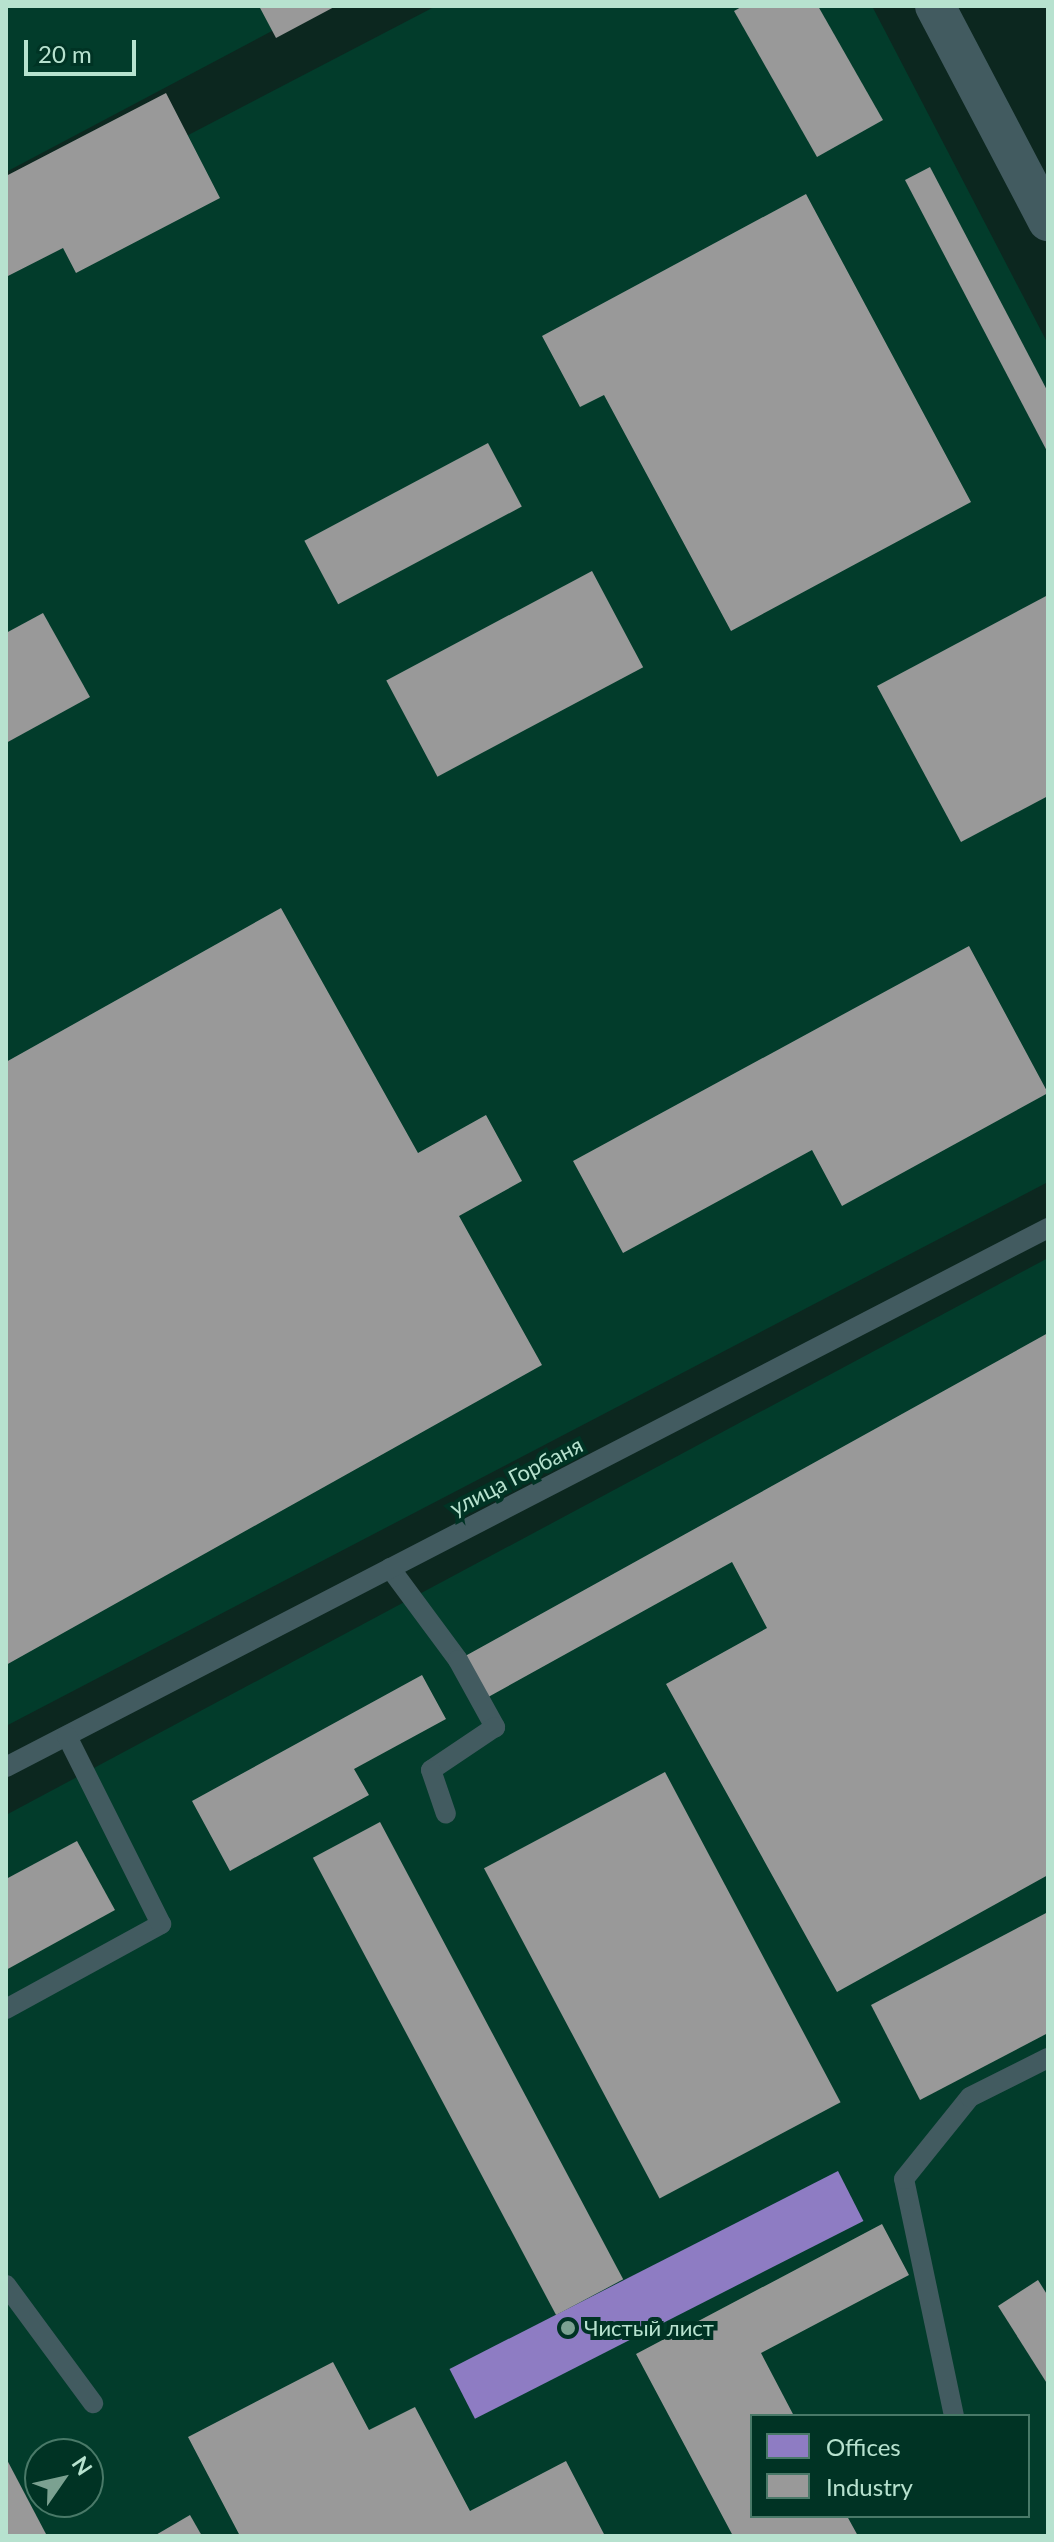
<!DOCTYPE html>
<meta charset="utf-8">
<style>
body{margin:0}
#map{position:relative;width:1054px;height:2542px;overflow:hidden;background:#0c271f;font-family:Lato,sans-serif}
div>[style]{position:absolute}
.built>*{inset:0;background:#023c2b}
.offices>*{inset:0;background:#8e7cc3;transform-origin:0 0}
.industry>*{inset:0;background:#999;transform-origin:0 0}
.service>*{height:20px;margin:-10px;padding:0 10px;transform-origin:10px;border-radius:10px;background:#425b60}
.minor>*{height:40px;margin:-20px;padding:0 20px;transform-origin:20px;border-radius:20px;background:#425b60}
.dots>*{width:22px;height:22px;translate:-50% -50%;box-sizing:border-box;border:4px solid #003324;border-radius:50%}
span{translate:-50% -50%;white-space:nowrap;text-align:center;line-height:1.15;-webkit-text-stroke:8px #003324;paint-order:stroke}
.street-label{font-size:22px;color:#b7e2cf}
.poi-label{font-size:22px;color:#b7e2cf}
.left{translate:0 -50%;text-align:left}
.frame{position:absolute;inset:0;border:8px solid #b7e2cf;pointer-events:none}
.legend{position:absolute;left:750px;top:2414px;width:280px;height:104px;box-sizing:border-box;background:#003324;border:2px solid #497968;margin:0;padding:10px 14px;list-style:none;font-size:24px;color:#b7e2cf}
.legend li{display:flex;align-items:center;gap:16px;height:40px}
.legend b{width:40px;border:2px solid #497968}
.north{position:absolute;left:24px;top:2438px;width:80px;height:80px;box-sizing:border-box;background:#003324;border:2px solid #497968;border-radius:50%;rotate:56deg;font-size:22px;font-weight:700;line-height:32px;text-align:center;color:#b7e2cf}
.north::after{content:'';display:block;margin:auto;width:28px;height:36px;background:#7ba191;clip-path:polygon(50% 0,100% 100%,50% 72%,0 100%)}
.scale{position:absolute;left:24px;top:40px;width:112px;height:36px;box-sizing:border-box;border:4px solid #b7e2cf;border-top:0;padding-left:10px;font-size:24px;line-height:28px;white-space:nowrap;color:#b7e2cf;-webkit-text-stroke:6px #003324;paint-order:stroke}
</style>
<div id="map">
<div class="built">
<div style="clip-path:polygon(6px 6px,319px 6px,6px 172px)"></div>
<div style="clip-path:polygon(436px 6px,872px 6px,1048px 344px,1048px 1182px,6px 1726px,6px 230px)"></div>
<div style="clip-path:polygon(evenodd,1048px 1258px,1048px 2536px,6px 2536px,6px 1815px,1048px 1258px,752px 2416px,1028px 2416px,1028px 2516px,752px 2516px,752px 2416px,1048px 1258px,40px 2454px,88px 2454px,88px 2502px,40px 2502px,40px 2454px)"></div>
</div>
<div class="offices">
<div style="left:838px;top:2171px;width:56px;height:436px;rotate:63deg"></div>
</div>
<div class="industry">
<div style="clip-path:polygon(259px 6px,336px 6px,276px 38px)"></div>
<div style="clip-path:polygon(743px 6px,818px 6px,883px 120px,817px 157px,734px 11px)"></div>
<div style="clip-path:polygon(166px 93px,220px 198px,76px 273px,63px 248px,6px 277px,6px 176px)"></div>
<div style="clip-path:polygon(930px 167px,1048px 392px,1048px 453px,905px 180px)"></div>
<div style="clip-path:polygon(806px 194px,971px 502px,731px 631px,604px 395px,580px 407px,542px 336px)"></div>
<div style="left:488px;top:443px;width:72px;height:208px;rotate:62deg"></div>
<div style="left:592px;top:571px;width:109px;height:233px;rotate:62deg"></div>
<div style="clip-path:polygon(1048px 595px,1048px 796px,961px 842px,877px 686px)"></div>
<div style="clip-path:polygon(43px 613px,90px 697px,6px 743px,6px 633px)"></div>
<div style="clip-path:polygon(281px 908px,418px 1153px,486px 1115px,522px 1181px,459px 1216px,542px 1365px,6px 1665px,6px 1062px)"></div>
<div style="clip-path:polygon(969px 946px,1048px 1093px,842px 1206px,812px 1150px,623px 1253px,573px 1161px)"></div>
<div style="clip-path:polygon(1048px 1333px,1048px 1875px,837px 1992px,666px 1684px,767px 1628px,732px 1562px,481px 1701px,458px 1660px)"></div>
<div style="clip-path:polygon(422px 1675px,446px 1719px,354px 1769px,369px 1795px,230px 1871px,192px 1801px)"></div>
<div style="left:665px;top:1772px;width:374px;height:205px;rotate:62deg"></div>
<div style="left:380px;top:1822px;width:518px;height:76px;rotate:62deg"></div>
<div style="clip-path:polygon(77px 1841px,115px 1910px,6px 1970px,6px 1879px)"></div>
<div style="clip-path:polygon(1048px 1912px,1048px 2033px,920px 2100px,871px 2005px)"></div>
<div style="clip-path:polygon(882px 2224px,909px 2275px,761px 2353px,794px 2416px,752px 2416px,752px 2516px,847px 2516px,858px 2536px,733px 2536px,636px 2354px)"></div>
<div style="clip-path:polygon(1038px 2280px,1048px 2296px,1048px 2385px,998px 2306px)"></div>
<div style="clip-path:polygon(333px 2362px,369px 2430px,415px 2407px,470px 2511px,566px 2461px,605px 2536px,240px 2536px,188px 2437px)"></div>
<div style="clip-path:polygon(6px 2458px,46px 2534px,43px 2536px,6px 2536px)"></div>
<div style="clip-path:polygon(190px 2515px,202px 2536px,154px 2536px)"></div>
</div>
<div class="service">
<div style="left:390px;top:1568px;width:114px;rotate:53.5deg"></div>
<div style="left:458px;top:1660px;width:77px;rotate:61.1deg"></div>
<div style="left:495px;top:1727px;width:77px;rotate:146.1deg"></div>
<div style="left:431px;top:1770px;width:46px;rotate:71.2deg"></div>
<div style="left:6px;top:1767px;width:1173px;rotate:-27.35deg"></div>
<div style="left:6px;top:2009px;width:177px;rotate:-28.7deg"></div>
<div style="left:161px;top:1924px;width:210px;rotate:-116.6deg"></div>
<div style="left:6px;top:2285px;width:147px;rotate:53.6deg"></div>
<div style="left:954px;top:2416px;width:242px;rotate:-101.9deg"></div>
<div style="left:904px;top:2179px;width:105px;rotate:-51.2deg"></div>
<div style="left:970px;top:2097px;width:87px;rotate:-26.6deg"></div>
</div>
<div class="minor">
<div style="left:935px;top:6px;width:243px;rotate:62.3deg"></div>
</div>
<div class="dots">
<div style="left:568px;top:2328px;background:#7ba191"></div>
</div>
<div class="street-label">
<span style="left:516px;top:1476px;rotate:-27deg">улица Горбаня</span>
</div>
<div class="poi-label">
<span class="left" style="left:584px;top:2328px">Чистый лист</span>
</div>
<div class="frame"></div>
<ul class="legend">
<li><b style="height:22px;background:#8e7cc3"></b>Offices</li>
<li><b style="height:22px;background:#999"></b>Industry</li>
</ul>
<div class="north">N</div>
<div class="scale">20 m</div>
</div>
